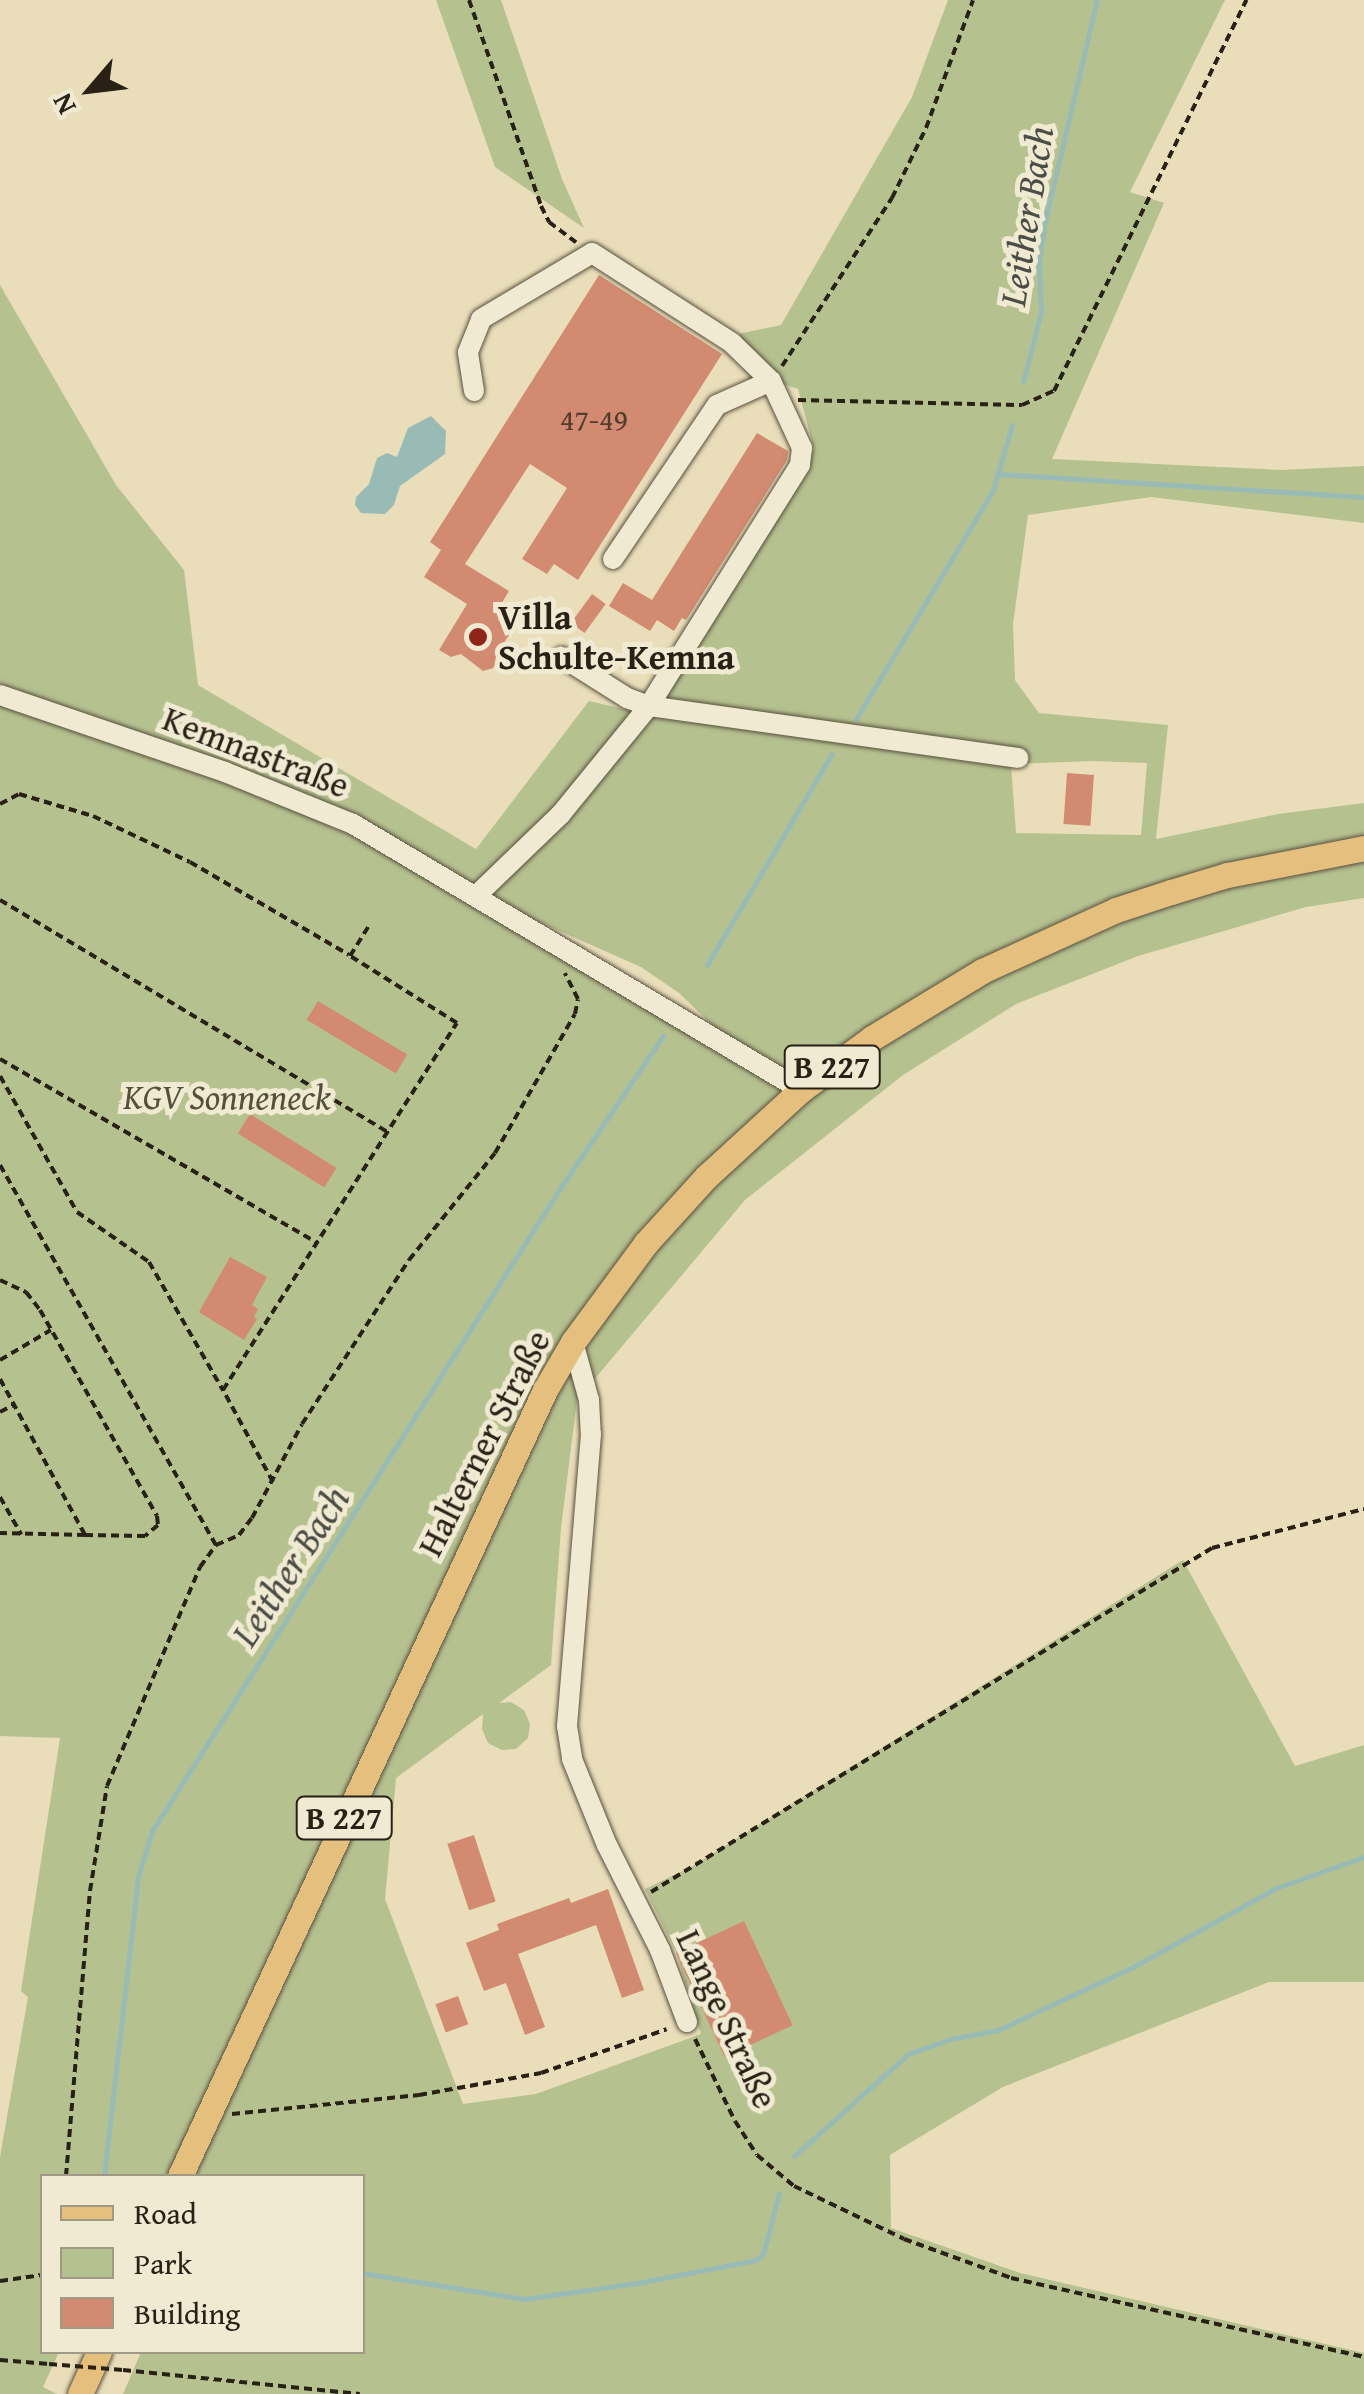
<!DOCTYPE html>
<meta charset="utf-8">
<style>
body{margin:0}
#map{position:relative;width:1364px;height:2394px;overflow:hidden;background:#eadeba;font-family:"Gentium Book Plus",serif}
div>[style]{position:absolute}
.green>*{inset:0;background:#b6c190}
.water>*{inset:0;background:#99bbb6}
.stream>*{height:5px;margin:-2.5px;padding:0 2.5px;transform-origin:2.5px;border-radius:2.5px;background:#99bbb6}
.building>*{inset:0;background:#d28b71;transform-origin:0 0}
.path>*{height:4px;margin-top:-2px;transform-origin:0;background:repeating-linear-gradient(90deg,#292016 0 8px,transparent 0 13px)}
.roads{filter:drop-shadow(0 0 2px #59503f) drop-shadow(0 0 2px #59503f)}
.minor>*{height:20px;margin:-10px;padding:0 10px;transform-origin:10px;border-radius:10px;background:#f1ead2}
.major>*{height:25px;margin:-12.5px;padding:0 12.5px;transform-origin:12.5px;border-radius:12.5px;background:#e5bf7d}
.path-bridge>*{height:4px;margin-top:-2px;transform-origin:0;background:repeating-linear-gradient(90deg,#292016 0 8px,transparent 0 13px)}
.dots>*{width:28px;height:28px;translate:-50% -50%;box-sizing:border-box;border:5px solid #f1ead2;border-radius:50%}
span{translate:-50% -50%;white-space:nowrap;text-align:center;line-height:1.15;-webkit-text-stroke:10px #f1ead2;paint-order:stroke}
.number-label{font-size:30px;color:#533b2d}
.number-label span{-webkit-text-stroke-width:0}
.shield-label span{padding:2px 8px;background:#f1ead2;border:2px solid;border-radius:8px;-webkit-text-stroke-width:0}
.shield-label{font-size:32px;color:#292016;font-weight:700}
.poi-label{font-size:35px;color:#292016;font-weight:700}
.left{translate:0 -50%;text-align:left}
.street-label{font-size:35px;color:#292016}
.park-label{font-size:35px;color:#53503b;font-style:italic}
.water-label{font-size:38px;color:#4b4e46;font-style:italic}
.legend{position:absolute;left:40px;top:2174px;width:325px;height:180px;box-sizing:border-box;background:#f1ead2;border:2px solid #a19987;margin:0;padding:12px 18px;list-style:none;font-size:30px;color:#292016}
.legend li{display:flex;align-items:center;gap:20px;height:50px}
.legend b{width:50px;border:2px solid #a19987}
.north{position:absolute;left:40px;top:40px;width:100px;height:100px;-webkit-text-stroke:8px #f1ead2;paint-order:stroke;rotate:242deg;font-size:28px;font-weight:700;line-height:40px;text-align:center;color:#292016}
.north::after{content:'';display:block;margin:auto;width:35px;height:45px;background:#292016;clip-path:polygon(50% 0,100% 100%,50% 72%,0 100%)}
</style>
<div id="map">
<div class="green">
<div style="clip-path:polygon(436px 0,501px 0,562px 179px,584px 228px,495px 167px)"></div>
<div style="clip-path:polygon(evenodd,948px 0,1225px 0,1130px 192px,1164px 203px,1052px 459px,1280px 470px,1364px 466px,1364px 523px,1151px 497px,1028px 515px,1013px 624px,1015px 680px,1039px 713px,1168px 725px,1156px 839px,1278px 814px,1364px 803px,1364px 898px,1306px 907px,1138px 956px,1016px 1004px,903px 1075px,745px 1200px,577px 1400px,561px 1528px,551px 1665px,499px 1703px,511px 1702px,524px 1710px,530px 1724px,528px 1738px,516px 1749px,502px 1750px,488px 1743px,482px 1729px,483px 1714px,396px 1778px,385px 1899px,463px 2104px,536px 2094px,701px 2034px,676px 1952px,645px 1889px,691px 1867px,1183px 1560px,1295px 1766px,1364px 1745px,1364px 1982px,1269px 1982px,1003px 2087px,890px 2155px,891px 2228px,1020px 2273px,1364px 2353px,1364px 2394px,123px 2394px,141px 2352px,362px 2352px,362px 2176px,182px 2176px,546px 1392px,647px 1245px,709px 1178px,772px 1115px,888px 1030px,885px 1027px,870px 1036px,800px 1087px,739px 1051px,679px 993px,641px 967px,496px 903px,426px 863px,434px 873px,799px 1089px,704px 1175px,645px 1241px,577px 1331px,543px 1389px,177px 2176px,42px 2176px,42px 2352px,59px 2352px,43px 2387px,57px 2394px,0 2394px,0 2157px,28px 1997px,21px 1991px,60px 1738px,0 1736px,0 285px,116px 485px,184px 570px,198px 685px,476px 849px,589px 701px,654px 716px,814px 449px,798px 389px,771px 380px,738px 334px,781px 325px,912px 97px,948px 0,1094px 761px,1147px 763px,1141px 835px,1016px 833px,1011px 764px,1094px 761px)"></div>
</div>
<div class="water">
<div style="clip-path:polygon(431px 416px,446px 431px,445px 454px,400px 486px,394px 505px,385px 514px,361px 513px,355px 505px,356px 497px,369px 484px,377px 458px,387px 453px,397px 457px,408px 428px)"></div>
</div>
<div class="stream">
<div style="left:1023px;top:382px;width:72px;rotate:-75.6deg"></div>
<div style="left:1041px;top:312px;width:51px;rotate:-92.2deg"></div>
<div style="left:1039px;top:261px;width:40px;rotate:-81.5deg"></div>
<div style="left:1045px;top:221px;width:227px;rotate:-76.8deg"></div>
<div style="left:999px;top:474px;width:366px;rotate:3.6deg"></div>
<div style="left:856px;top:719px;width:267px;rotate:-59.1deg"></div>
<div style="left:993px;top:490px;width:68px;rotate:-73.7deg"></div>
<div style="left:707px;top:965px;width:245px;rotate:-59.4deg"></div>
<div style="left:794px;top:2156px;width:153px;rotate:-41.8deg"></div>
<div style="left:908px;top:2054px;width:45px;rotate:-19.7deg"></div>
<div style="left:950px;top:2039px;width:49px;rotate:-10.6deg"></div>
<div style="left:998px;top:2030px;width:149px;rotate:-25deg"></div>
<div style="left:1133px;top:1967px;width:163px;rotate:-28.9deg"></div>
<div style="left:1276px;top:1888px;width:93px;rotate:-19.4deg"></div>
<div style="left:104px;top:2176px;width:301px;rotate:-83.5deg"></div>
<div style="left:138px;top:1877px;width:48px;rotate:-73.1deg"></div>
<div style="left:152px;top:1831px;width:759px;rotate:-57.59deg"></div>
<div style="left:559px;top:1190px;width:186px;rotate:-56deg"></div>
<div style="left:362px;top:2273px;width:164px;rotate:9.1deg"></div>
<div style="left:524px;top:2299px;width:114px;rotate:-8.1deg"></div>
<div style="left:637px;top:2283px;width:121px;rotate:-10.9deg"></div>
<div style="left:756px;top:2260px;width:9px;rotate:-41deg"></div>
<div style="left:763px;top:2254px;width:63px;rotate:-75.3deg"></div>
</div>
<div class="building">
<div style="clip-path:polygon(599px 275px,722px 354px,578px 580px,554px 564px,547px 574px,522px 559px,567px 488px,530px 464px,465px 564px,509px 591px,497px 611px,502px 614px,498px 620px,513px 629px,505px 641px,508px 644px,493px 668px,483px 671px,461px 654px,451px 657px,439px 650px,467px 604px,424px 577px,441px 550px,430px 542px)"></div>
<div style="clip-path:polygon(757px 433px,788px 451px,787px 460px,686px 620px,682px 618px,674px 631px,657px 620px,650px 631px,609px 606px,623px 583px,652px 600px)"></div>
<div style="left:592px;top:594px;width:17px;height:36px;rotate:36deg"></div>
<div style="left:1067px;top:773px;width:27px;height:51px;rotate:4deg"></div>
<div style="left:318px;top:1001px;width:104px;height:22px;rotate:31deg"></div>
<div style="left:250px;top:1114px;width:102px;height:23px;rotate:32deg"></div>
<div style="clip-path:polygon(230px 1257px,267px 1277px,252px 1305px,258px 1309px,254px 1317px,257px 1319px,244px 1340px,199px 1312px)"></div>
<div style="left:474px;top:1835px;width:70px;height:28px;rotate:72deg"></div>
<div style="clip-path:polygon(608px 1889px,644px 1990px,622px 1998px,596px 1925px,518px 1954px,545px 2027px,525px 2035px,506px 1983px,484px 1991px,466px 1943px,499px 1930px,497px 1924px,569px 1898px,571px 1903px)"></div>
<div style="left:744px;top:1921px;width:115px;height:75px;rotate:65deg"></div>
<div style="left:458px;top:1996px;width:30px;height:24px;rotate:70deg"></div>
</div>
<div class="path">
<div style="left:469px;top:0;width:218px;rotate:70.7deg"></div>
<div style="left:541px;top:206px;width:18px;rotate:63deg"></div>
<div style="left:549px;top:222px;width:34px;rotate:37deg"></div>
<div style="left:782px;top:366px;width:201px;rotate:-56.8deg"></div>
<div style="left:892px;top:198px;width:78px;rotate:-64.1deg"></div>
<div style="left:926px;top:128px;width:136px;rotate:-69.8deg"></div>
<div style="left:798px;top:400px;width:224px;rotate:1.3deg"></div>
<div style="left:1022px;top:405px;width:35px;rotate:-24deg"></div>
<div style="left:1054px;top:391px;width:436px;rotate:-63.8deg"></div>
<div style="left:0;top:804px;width:21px;rotate:-28deg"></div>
<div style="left:19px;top:794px;width:77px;rotate:16.6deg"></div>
<div style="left:93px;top:816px;width:107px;rotate:25.4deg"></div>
<div style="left:190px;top:862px;width:184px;rotate:30.3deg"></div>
<div style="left:0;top:900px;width:452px;rotate:30.9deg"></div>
<div style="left:0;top:1059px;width:367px;rotate:30.1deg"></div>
<div style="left:0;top:1076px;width:156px;rotate:60.5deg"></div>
<div style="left:77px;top:1212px;width:88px;rotate:34.8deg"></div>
<div style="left:149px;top:1262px;width:148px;rotate:60deg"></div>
<div style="left:0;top:1165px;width:437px;rotate:60.4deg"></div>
<div style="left:0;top:1280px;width:29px;rotate:25deg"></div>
<div style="left:26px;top:1292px;width:23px;rotate:52deg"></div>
<div style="left:40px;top:1310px;width:237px;rotate:60.4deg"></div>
<div style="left:157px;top:1516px;width:9px;rotate:84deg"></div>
<div style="left:158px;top:1525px;width:17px;rotate:140deg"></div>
<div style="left:145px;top:1536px;width:60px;rotate:-179deg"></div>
<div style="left:0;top:1360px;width:59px;rotate:-30.5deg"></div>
<div style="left:0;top:1379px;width:178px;rotate:61.4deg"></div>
<div style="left:85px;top:1535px;width:85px;rotate:-178.7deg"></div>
<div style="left:0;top:1412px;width:15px;rotate:-28deg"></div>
<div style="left:273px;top:1482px;width:105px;rotate:-118.5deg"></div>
<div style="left:223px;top:1390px;width:435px;rotate:-57.5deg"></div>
<div style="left:457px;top:1023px;width:126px;rotate:-147.9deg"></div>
<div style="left:350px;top:956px;width:38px;rotate:-58deg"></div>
<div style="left:0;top:1497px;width:43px;rotate:60.4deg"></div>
<div style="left:651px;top:1892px;width:658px;rotate:-31.52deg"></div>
<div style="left:1212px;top:1548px;width:157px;rotate:-14.4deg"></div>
<div style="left:695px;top:2039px;width:91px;rotate:64deg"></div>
<div style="left:735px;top:2121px;width:40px;rotate:57.1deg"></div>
<div style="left:757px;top:2155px;width:48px;rotate:40deg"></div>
<div style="left:794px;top:2186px;width:122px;rotate:25.7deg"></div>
<div style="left:904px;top:2239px;width:114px;rotate:20deg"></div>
<div style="left:1011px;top:2278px;width:362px;rotate:12.6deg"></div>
<div style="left:232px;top:2114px;width:188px;rotate:-5.8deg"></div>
<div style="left:419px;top:2095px;width:124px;rotate:-10.2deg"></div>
<div style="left:541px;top:2073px;width:133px;rotate:-19.2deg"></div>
<div style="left:66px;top:2176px;width:286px;rotate:-85.2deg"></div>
<div style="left:90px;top:1891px;width:106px;rotate:-80.8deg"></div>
<div style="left:107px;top:1786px;width:238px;rotate:-67deg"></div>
<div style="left:200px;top:1567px;width:27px;rotate:-54deg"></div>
<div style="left:216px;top:1545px;width:25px;rotate:-23deg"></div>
<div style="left:239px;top:1535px;width:21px;rotate:-53deg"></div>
<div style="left:252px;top:1518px;width:106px;rotate:-62deg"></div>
<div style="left:302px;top:1424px;width:196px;rotate:-56.9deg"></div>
<div style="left:409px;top:1260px;width:137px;rotate:-51.2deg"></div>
<div style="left:495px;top:1153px;width:160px;rotate:-60.1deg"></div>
<div style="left:575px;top:1014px;width:15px;rotate:-79deg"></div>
<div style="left:578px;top:999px;width:29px;rotate:-117deg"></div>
<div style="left:0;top:2281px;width:42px;rotate:-8.1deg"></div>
<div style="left:0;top:2360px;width:49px;rotate:4.7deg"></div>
<div style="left:123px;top:2370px;width:238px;rotate:5.8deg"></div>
</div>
<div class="roads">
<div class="minor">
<div style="left:474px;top:391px;width:39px;rotate:-99deg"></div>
<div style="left:468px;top:352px;width:35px;rotate:-68deg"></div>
<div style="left:481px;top:319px;width:129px;rotate:-30.7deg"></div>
<div style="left:592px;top:253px;width:166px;rotate:32.7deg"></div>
<div style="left:732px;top:343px;width:54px;rotate:44.3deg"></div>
<div style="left:771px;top:381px;width:74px;rotate:65.2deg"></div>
<div style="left:802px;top:448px;width:17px;rotate:97deg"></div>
<div style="left:800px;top:465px;width:284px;rotate:122.1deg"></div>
<div style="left:649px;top:706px;width:141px;rotate:129.2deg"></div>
<div style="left:560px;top:815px;width:114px;rotate:136.1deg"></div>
<div style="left:613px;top:559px;width:186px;rotate:-56deg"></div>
<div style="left:717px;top:405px;width:59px;rotate:-24deg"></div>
<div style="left:562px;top:657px;width:77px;rotate:32.2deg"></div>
<div style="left:627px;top:698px;width:23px;rotate:20deg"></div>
<div style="left:649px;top:706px;width:373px;rotate:8deg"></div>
<div style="left:0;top:695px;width:238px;rotate:18.9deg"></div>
<div style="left:225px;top:772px;width:138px;rotate:22.1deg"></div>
<div style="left:353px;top:824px;width:521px;rotate:30.7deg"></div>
<div style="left:573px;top:1342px;width:60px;rotate:74.6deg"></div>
<div style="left:589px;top:1400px;width:34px;rotate:87deg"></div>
<div style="left:591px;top:1434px;width:293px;rotate:94.7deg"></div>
<div style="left:567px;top:1726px;width:33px;rotate:81deg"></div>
<div style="left:572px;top:1759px;width:93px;rotate:67.9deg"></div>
<div style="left:607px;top:1845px;width:118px;rotate:63.2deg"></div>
<div style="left:660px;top:1950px;width:77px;rotate:69.4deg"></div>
</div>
<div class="major">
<div style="left:180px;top:2176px;width:867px;rotate:-65.09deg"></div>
<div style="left:545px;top:1390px;width:56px;rotate:-59.7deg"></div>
<div style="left:573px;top:1342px;width:123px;rotate:-53.6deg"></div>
<div style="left:646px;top:1243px;width:89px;rotate:-47.7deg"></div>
<div style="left:706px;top:1177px;width:129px;rotate:-42.5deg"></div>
<div style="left:801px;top:1090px;width:88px;rotate:-36.2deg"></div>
<div style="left:872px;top:1038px;width:129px;rotate:-31.3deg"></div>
<div style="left:982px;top:971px;width:147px;rotate:-24.5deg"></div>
<div style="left:1116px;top:910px;width:58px;rotate:-18.1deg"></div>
<div style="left:1171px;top:892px;width:59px;rotate:-16.9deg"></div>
<div style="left:1227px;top:875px;width:140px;rotate:-11.1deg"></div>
<div style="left:80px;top:2394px;width:46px;rotate:-65.7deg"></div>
</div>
</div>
<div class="path-bridge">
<div style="left:49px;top:2364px;width:74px;rotate:4.6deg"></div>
</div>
<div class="dots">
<div style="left:478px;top:637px;background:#8f2418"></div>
</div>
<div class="number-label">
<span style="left:594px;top:419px">47-49</span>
</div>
<div class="shield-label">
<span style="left:832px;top:1067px">B 227</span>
<span style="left:344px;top:1818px">B 227</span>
</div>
<div class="poi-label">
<span class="left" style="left:498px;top:637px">Villa<br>Schulte-Kemna</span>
</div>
<div class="street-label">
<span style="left:256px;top:752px;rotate:21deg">Kemnastraße</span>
<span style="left:484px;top:1443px;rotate:-63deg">Halterner Straße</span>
<span style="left:727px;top:2019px;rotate:65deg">Lange Straße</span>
</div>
<div class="park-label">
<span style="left:227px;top:1097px">KGV Sonneneck</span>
</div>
<div class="water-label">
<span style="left:1026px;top:216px;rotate:-81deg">Leither Bach</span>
<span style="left:290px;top:1566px;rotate:-57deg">Leither Bach</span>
</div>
<ul class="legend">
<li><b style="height:12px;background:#e5bf7d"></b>Road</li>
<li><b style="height:28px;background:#b6c190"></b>Park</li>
<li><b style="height:28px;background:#d28b71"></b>Building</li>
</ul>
<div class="north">N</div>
</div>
